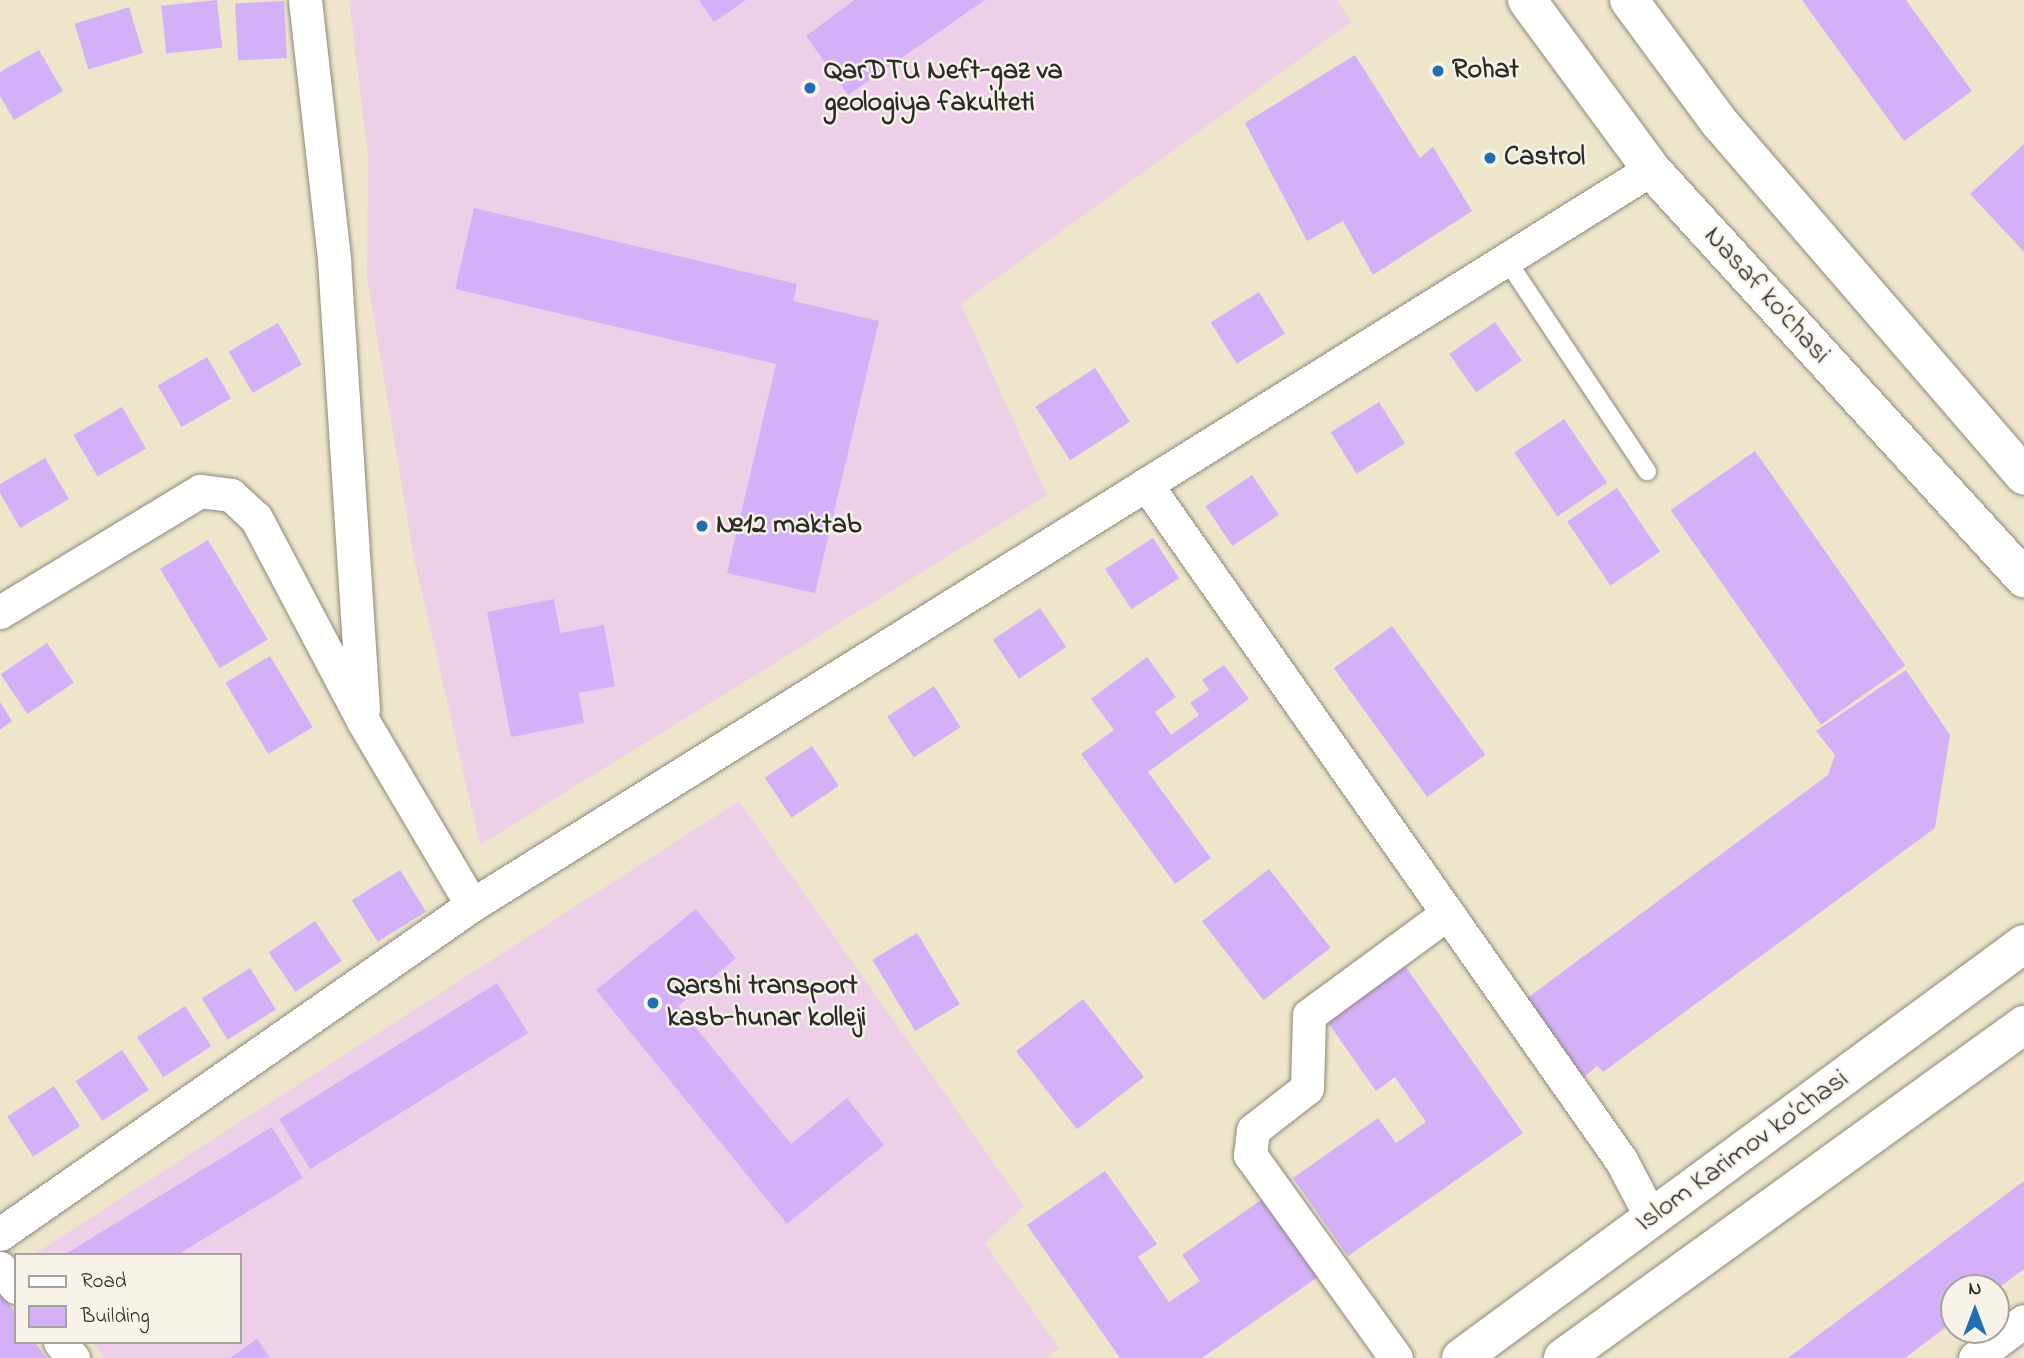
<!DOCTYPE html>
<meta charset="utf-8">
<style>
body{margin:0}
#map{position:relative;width:2024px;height:1358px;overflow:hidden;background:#eee6cb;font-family:"Indie Flower",sans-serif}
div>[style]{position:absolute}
.built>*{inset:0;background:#edd0e8}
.building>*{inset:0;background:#d4b0f9;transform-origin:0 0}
.roads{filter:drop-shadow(0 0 2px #8c887b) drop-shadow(0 0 2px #8c887b)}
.lane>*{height:18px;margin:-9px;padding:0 9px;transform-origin:9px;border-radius:9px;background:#fff}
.street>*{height:33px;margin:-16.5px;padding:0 16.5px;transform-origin:16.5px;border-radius:16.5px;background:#fff}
.secondary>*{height:38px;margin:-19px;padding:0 19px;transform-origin:19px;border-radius:19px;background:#fff}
.dots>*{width:19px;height:19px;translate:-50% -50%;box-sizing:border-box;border:4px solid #f7f3e8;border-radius:50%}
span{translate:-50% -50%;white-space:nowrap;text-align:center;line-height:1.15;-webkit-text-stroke:5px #f7f3e8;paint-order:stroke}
.poi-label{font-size:28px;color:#2b2b2b;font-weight:700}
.left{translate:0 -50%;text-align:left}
.street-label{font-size:28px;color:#2b2b2b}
.legend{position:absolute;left:14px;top:1253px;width:228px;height:91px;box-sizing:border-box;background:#f7f3e8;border:2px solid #a5a39c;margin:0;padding:9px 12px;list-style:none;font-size:21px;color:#2b2b2b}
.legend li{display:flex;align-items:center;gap:14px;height:35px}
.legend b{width:35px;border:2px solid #a5a39c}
.north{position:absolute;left:1940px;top:1274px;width:70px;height:70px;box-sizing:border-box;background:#f7f3e8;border:2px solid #a5a39c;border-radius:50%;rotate:0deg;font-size:19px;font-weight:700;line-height:28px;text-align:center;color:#2b2b2b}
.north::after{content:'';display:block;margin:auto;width:24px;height:32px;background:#1f6fb2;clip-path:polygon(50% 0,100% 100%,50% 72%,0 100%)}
</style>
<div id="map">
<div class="built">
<div style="clip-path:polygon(349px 0,1337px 0,1351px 22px,961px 304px,1047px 495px,480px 845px,414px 558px,367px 277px,368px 155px)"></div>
<div style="clip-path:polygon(739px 801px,1024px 1206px,985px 1244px,1059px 1348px,1047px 1358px,104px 1358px,92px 1342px,240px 1342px,240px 1255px,33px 1255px)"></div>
</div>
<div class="building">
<div style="left:217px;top:0;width:48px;height:56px;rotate:84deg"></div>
<div style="clip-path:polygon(699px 0,746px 0,714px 22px)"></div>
<div style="clip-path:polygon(854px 0,985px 0,848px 95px,806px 36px)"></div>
<div style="clip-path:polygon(1802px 0,1906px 0,1972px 91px,1904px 141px)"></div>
<div style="left:284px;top:1px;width:57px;height:49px;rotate:87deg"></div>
<div style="left:129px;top:7px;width:48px;height:57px;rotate:73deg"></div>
<div style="clip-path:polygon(39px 50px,63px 91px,14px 120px,0 96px,0 72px)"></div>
<div style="clip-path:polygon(1355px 55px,1420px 158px,1433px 147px,1472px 211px,1373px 275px,1343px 221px,1307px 241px,1245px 123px)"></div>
<div style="clip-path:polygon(2024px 144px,2024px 252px,1970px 194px)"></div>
<div style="clip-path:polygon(474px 208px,797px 284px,793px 301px,879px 321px,815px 593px,727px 573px,776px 364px,455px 289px)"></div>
<div style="left:1259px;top:292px;width:49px;height:57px;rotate:58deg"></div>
<div style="left:1495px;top:322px;width:47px;height:56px;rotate:55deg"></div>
<div style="left:278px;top:323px;width:48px;height:57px;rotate:60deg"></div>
<div style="left:207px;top:357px;width:48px;height:57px;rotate:60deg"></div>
<div style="left:1095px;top:368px;width:64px;height:71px;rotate:57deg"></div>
<div style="left:1379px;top:402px;width:49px;height:57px;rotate:58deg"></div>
<div style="left:122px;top:407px;width:48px;height:56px;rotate:60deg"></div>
<div style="left:1564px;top:419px;width:77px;height:60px;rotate:56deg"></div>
<div style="left:1755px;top:451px;width:262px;height:103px;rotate:55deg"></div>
<div style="clip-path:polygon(45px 458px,69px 499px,20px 528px,0 493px,0 484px)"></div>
<div style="left:1252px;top:475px;width:48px;height:56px;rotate:56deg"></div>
<div style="left:1617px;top:488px;width:77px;height:60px;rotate:56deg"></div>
<div style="left:1153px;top:538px;width:48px;height:57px;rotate:57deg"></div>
<div style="left:208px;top:540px;width:116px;height:56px;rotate:59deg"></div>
<div style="clip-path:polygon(554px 599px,560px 633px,604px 625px,615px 686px,579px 693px,584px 723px,511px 737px,487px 612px)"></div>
<div style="left:1040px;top:608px;width:47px;height:57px;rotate:56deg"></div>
<div style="left:1392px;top:626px;width:159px;height:72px;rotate:54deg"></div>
<div style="left:47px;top:643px;width:48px;height:56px;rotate:56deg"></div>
<div style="left:270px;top:656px;width:83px;height:52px;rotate:59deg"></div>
<div style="clip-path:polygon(1147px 657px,1176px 697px,1155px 712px,1171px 735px,1199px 715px,1190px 703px,1209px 690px,1202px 680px,1224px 665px,1249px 699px,1148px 772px,1211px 858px,1175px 884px,1081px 754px,1114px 730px,1091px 699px)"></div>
<div style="clip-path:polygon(1906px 670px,1950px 735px,1935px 828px,1603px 1072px,1597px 1066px,1578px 1082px,1522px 1002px,1828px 775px,1835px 755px,1816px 731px)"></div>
<div style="left:934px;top:686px;width:49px;height:56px;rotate:57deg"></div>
<div style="clip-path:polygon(0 702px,12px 721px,0 730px)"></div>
<div style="left:812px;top:746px;width:48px;height:57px;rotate:56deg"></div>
<div style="left:1269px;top:869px;width:100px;height:85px;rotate:52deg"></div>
<div style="left:400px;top:870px;width:49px;height:57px;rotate:58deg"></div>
<div style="clip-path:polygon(696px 909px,736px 958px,678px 1006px,791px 1144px,847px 1098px,884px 1145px,787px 1224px,596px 990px)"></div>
<div style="left:315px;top:921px;width:48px;height:56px;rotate:56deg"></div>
<div style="left:917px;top:933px;width:83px;height:52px;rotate:59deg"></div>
<div style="clip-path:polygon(1403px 963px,1523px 1133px,1348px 1256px,1293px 1178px,1378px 1118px,1396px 1143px,1426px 1122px,1395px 1077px,1376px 1091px,1324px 1017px)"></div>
<div style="left:250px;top:968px;width:49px;height:57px;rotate:58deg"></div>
<div style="left:497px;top:983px;width:59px;height:257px;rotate:58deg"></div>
<div style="left:1083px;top:999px;width:99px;height:85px;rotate:52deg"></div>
<div style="left:185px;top:1006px;width:48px;height:57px;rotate:57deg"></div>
<div style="left:122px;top:1050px;width:48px;height:56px;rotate:56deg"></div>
<div style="left:54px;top:1086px;width:48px;height:56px;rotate:57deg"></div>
<div style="clip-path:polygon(272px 1127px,303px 1178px,177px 1255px,64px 1255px)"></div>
<div style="clip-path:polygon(1105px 1171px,1157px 1244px,1138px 1257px,1169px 1302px,1200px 1281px,1182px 1255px,1267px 1196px,1322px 1274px,1202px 1358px,1120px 1358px,1027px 1225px)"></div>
<div style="clip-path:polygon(2024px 1181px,2024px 1269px,1996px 1290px,1954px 1288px,1954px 1321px,1905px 1358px,1788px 1358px)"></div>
<div style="clip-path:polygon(0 1291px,16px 1314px,16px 1342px,35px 1342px,46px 1358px,0 1358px)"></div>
<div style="clip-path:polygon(257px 1339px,270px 1358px,230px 1358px)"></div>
</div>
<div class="roads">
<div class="lane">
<div style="left:1506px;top:259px;width:255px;rotate:56.4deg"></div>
</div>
<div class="street">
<div style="left:305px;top:0;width:262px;rotate:83.6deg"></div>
<div style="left:334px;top:260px;width:450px;rotate:86.3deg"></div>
<div style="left:1146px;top:484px;width:826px;rotate:54.91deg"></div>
<div style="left:1621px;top:1160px;width:67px;rotate:62.3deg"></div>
<div style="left:0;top:612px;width:234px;rotate:-31.2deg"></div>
<div style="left:200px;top:491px;width:31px;rotate:7deg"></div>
<div style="left:231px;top:495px;width:34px;rotate:43deg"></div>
<div style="left:256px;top:518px;width:229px;rotate:62.2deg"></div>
<div style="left:363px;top:721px;width:214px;rotate:59.4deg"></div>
<div style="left:0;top:1234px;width:575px;rotate:-34.88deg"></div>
<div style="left:472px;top:905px;width:1390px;rotate:-31.97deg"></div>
<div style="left:0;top:1268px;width:25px;rotate:50deg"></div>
<div style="left:60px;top:1342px;width:21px;rotate:51deg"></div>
<div style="left:1396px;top:1358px;width:250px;rotate:-125.7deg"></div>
<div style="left:1250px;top:1155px;width:25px;rotate:-83deg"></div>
<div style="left:1253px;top:1130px;width:68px;rotate:-37.9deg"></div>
<div style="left:1307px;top:1088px;width:73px;rotate:-88.4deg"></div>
<div style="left:1309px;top:1015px;width:172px;rotate:-36.3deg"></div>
<div style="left:1975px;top:1358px;width:61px;rotate:-37.1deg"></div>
</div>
<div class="secondary">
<div style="left:1527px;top:0;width:210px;rotate:53.7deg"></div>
<div style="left:1651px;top:169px;width:554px;rotate:47.64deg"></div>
<div style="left:1629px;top:0;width:152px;rotate:53.6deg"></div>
<div style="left:1719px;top:122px;width:467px;rotate:49.2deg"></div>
<div style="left:1461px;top:1358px;width:699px;rotate:-36.33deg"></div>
<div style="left:1563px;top:1358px;width:569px;rotate:-35.84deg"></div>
</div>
</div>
<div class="dots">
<div style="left:1438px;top:71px;background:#1f6fb2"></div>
<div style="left:810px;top:88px;background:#1f6fb2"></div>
<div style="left:1490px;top:158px;background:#1f6fb2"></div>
<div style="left:702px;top:526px;background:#1f6fb2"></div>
<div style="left:653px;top:1003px;background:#1f6fb2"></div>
</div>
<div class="poi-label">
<span class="left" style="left:1452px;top:71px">Rohat</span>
<span class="left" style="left:824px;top:88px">QarDTU Neft-gaz va<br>geologiya fakulteti</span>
<span class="left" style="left:1504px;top:158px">Castrol</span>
<span class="left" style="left:716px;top:526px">№12 maktab</span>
<span class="left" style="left:667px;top:1003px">Qarshi transport<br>kasb-hunar kolleji</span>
</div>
<div class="street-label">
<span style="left:1766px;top:296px;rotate:48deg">Nasaf ko‘chasi</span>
<span style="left:1743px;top:1152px;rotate:-36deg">Islom Karimov ko‘chasi</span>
</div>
<ul class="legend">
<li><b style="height:9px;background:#fff"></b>Road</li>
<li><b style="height:19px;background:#d4b0f9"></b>Building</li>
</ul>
<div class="north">N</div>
</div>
